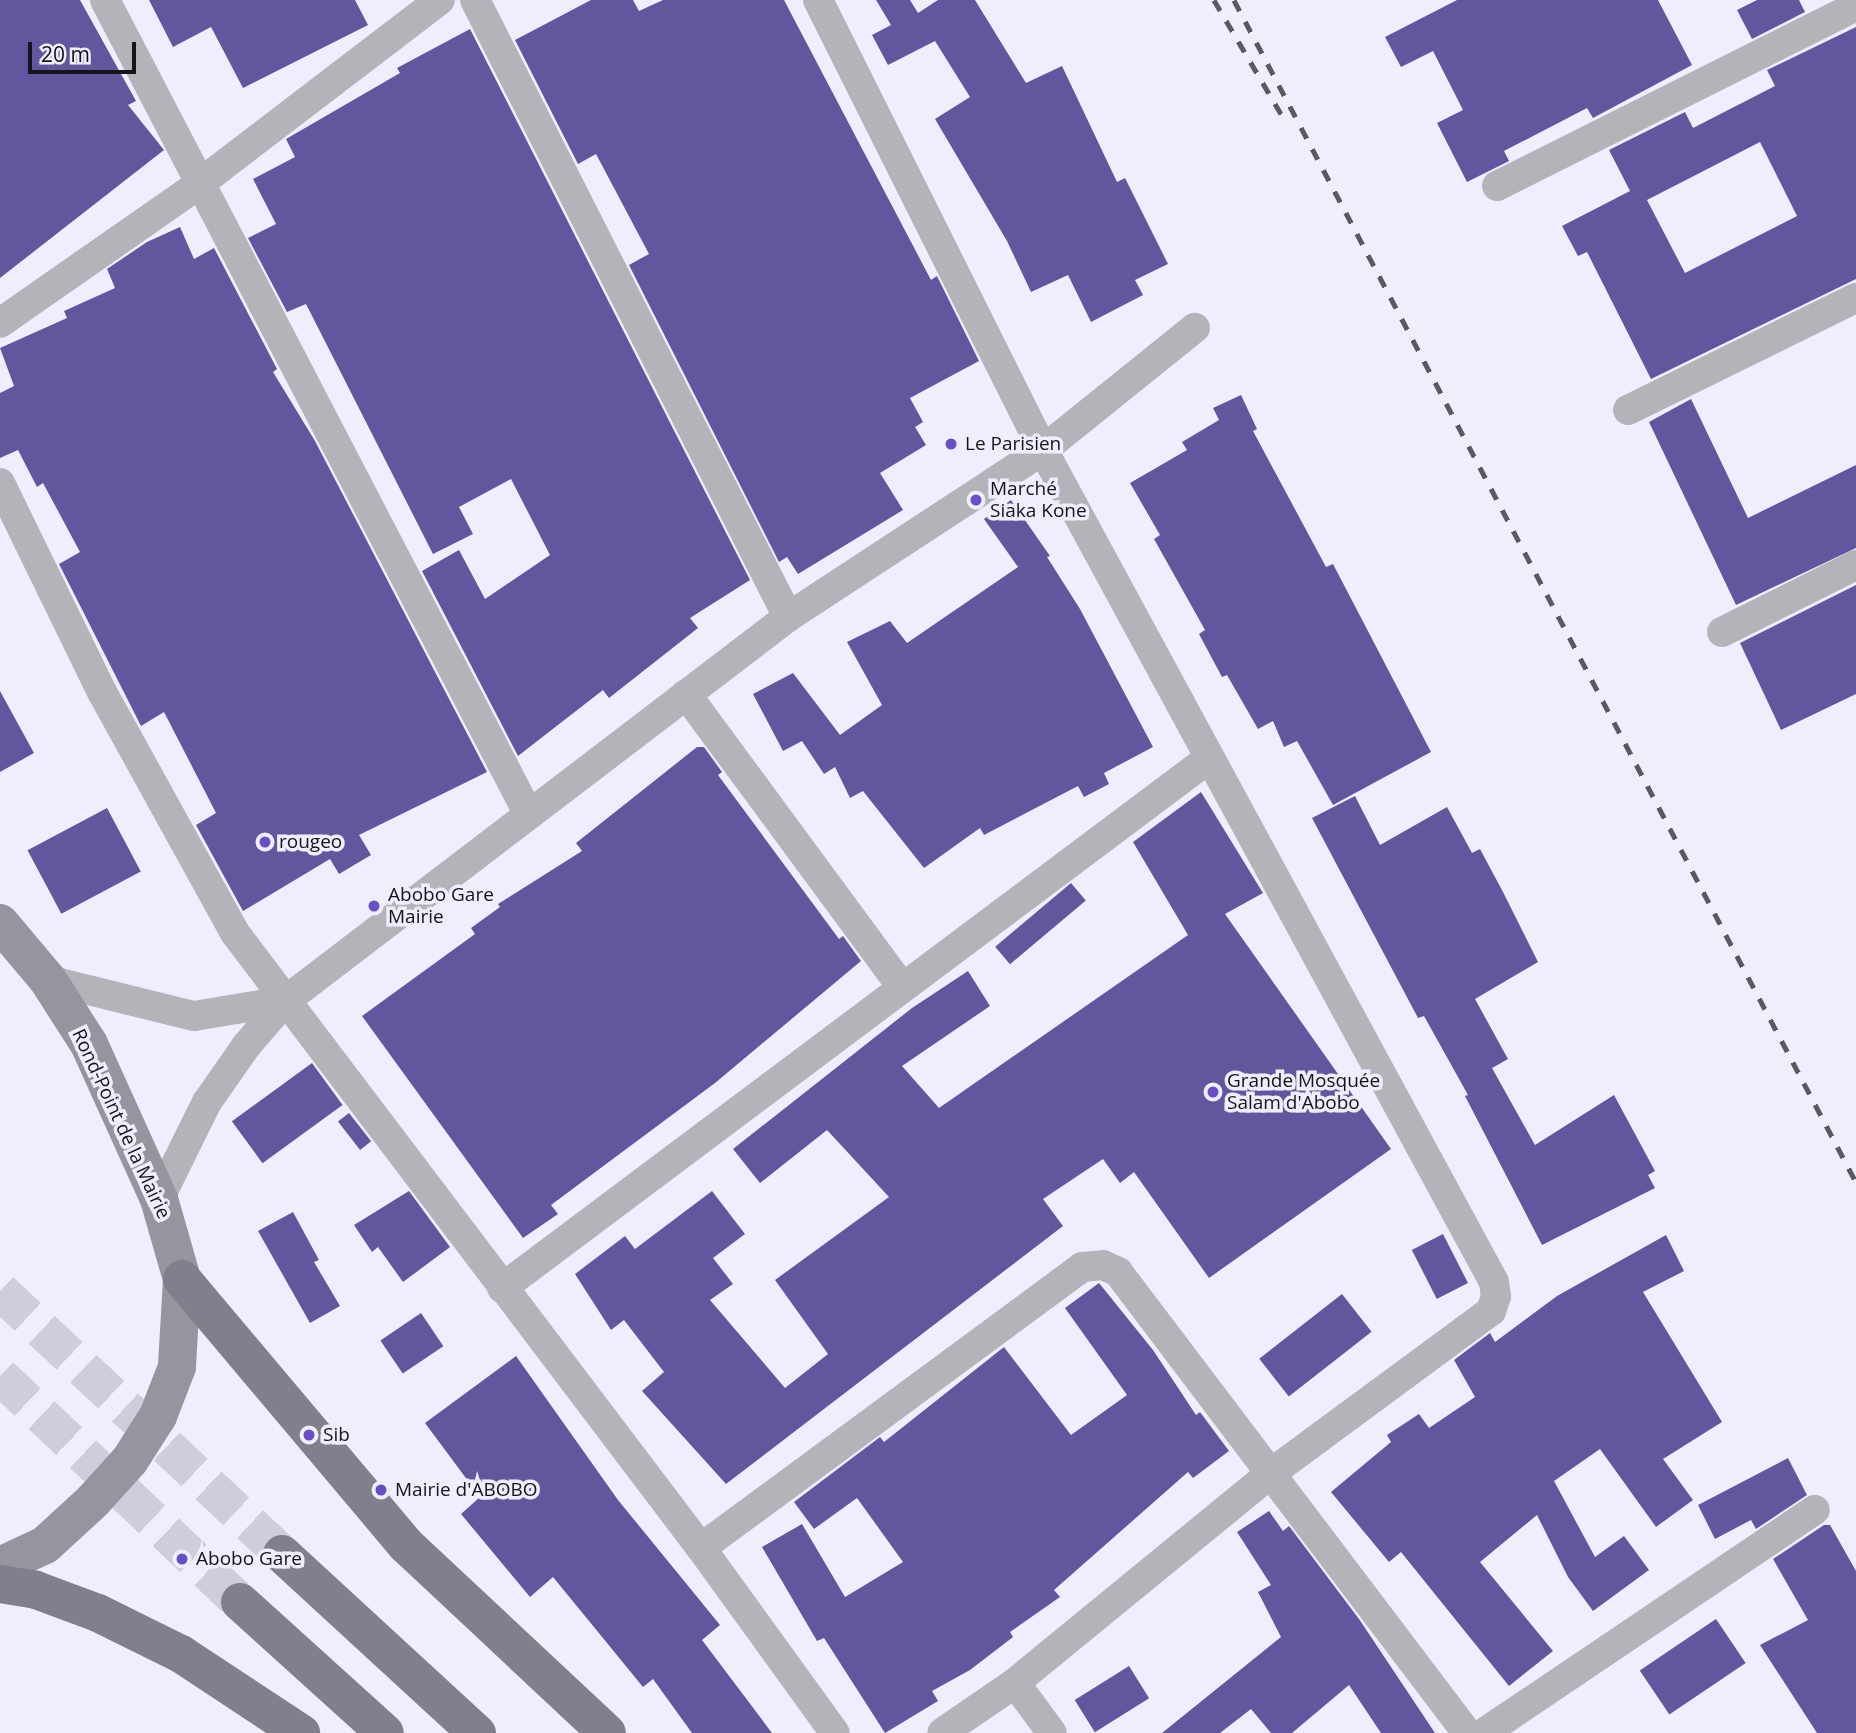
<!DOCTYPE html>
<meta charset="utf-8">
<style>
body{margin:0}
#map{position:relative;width:1856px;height:1733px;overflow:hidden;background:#efeefe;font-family:"Open Sans",sans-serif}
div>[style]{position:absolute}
.building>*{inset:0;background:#62579e;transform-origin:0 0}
.primary-tunnel>*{height:38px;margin-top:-19px;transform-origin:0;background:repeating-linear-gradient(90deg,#cecddc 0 38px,transparent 0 57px)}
.minor>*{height:30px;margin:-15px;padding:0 15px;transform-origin:15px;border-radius:15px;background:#b3b3ba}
.secondary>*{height:38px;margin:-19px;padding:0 19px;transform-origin:19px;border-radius:19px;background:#95959f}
.primary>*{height:38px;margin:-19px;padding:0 19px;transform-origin:19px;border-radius:19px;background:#807f8c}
.rail>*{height:5px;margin-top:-2.5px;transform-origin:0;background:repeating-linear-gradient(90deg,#5a5962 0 12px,transparent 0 24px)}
.dots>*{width:19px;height:19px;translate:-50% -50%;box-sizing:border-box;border:4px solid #efeefe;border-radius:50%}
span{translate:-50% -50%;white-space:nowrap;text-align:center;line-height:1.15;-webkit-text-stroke:7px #efeefe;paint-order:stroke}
.poi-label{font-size:19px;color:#141419}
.left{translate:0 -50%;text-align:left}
.street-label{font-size:19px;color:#141419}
.scale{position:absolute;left:28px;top:42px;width:108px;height:32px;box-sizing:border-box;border:4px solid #141419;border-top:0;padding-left:9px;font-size:21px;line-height:24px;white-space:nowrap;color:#141419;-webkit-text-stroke:5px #efeefe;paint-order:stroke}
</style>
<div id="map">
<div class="building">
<div style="clip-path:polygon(0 0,80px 0,136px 101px,128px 105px,164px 150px,0 278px)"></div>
<div style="clip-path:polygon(149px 0,355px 0,368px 25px,243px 88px,211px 27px,173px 47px)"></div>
<div style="clip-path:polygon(591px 0,633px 0,639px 11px,663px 0,784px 0,931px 280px,937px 276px,979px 361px,910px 398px,923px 422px,915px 427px,926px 445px,880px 473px,903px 510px,798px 574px,787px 557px,779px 562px,629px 265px,649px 254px,596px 154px,578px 164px,515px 40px)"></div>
<div style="clip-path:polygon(876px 0,910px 0,918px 13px,938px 0,975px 0,1026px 83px,1062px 66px,1117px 182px,1125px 178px,1168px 264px,1135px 280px,1143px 295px,1091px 322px,1068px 275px,1031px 292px,1007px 241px,935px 119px,970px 97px,935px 41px,888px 65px,872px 35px,891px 25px)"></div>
<div style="clip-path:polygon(1457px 0,1658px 0,1692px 65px,1593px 118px,1587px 108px,1504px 151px,1509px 161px,1467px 182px,1437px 123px,1463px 110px,1433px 51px,1401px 67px,1385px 37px)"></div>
<div style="clip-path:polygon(1757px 0,1799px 0,1805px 12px,1752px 39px,1737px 10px)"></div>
<div style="clip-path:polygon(evenodd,1856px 27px,1856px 279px,1651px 379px,1587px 252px,1578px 256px,1562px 226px,1630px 191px,1609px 150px,1685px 112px,1693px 128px,1775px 86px,1767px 70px,1856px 27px,1760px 142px,1797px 216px,1685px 273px,1647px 200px,1760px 142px)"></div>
<div style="clip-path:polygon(470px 29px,750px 580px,690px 618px,698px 628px,609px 698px,603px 690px,518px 756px,422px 571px,459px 550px,485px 599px,550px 555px,511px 479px,459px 507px,473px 534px,433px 554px,306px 304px,287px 312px,248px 238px,276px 224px,253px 179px,295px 157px,286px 139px,400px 73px,397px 68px)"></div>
<div style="clip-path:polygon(180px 227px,194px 259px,214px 248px,277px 369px,273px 372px,315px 441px,487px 772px,359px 835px,371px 855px,339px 874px,330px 859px,243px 911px,196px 825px,216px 813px,164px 712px,141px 726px,59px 564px,80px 552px,43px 483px,37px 487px,18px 450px,0 458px,0 393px,14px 386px,0 348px,67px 318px,64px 311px,115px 288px,107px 269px,147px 242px)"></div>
<div style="clip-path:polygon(1241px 395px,1257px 429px,1253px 431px,1326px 567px,1333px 564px,1431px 752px,1333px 805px,1297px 741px,1284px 747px,1273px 721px,1258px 729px,1227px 675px,1222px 677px,1199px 634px,1205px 630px,1154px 539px,1160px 535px,1130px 483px,1187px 450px,1182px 442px,1219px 420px,1213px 408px)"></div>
<div style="clip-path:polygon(1691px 399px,1748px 518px,1856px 465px,1856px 548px,1736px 605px,1649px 422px)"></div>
<div style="clip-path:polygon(1011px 500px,1050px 556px,1047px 557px,1080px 609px,1153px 747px,1104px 773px,1109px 784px,1084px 797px,1078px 786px,984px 835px,980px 828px,924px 868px,863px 791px,850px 798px,835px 767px,824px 774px,802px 741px,783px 751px,753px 694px,793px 673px,840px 735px,882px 705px,847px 642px,890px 621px,907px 643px,1018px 567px,984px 519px)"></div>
<div style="clip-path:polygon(1856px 585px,1856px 694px,1781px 730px,1740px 643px)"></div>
<div style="clip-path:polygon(0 691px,34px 753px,0 772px)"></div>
<div style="clip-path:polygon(697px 747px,704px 747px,722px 772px,718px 775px,839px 939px,843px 936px,861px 961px,715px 1083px,551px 1205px,558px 1214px,523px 1238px,362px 1016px,475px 934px,471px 928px,500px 907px,498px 904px,582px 851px,576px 843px)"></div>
<div style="clip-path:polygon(1201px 792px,1263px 893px,1225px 914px,1391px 1149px,1209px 1278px,1134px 1172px,1120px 1183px,1103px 1159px,1043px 1199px,1063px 1226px,726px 1484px,642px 1391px,664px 1372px,624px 1320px,611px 1330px,575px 1274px,625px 1236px,635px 1249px,712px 1191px,745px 1234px,713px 1258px,733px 1284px,710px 1300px,785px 1388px,828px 1354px,775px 1280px,889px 1197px,827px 1130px,760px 1183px,733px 1149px,912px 1008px,968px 971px,990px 1006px,902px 1066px,939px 1108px,1188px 935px,1133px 842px)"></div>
<div style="clip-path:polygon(1355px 796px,1380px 845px,1447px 807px,1472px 853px,1480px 849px,1503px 892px,1538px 962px,1475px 999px,1508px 1059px,1492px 1068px,1535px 1145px,1614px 1095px,1655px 1171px,1648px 1175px,1655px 1188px,1542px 1245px,1465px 1096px,1468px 1095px,1424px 1016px,1418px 1018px,1312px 818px)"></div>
<div style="left:107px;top:808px;width:72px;height:90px;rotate:62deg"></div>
<div style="left:1071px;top:883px;width:23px;height:99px;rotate:50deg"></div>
<div style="left:312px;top:1063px;width:52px;height:99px;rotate:54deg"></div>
<div style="left:349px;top:1113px;width:36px;height:14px;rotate:52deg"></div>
<div style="clip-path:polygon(409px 1191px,450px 1247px,403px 1282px,378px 1247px,372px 1252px,354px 1225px)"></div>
<div style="clip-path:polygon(293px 1212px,319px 1260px,314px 1262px,340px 1306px,310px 1323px,258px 1231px)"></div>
<div style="left:1443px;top:1234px;width:55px;height:35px;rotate:63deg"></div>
<div style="clip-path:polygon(1666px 1235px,1684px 1271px,1643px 1292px,1722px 1422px,1663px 1459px,1693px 1500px,1656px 1527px,1600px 1449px,1554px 1481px,1595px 1557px,1624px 1536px,1649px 1570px,1593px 1611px,1568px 1577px,1537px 1515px,1480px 1562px,1553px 1651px,1509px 1686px,1401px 1552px,1389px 1562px,1331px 1492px,1391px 1442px,1387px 1435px,1419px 1414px,1429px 1428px,1475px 1397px,1454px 1360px,1490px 1333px,1495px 1342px,1557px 1296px)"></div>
<div style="clip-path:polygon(1099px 1283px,1153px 1350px,1196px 1415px,1200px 1412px,1229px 1451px,1193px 1478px,1188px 1472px,1054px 1590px,1060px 1597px,1010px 1632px,1013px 1637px,970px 1670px,932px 1691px,938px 1701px,885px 1733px,824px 1638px,817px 1641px,762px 1547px,802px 1524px,845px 1597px,903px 1562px,857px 1498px,814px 1529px,794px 1502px,880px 1437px,884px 1442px,1004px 1347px,1071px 1435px,1127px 1395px,1065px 1308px)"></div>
<div style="left:1342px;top:1294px;width:48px;height:105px;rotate:52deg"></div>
<div style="left:421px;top:1313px;width:40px;height:49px;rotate:56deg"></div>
<div style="clip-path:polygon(516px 1356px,618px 1500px,720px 1625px,702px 1640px,772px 1733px,692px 1733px,653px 1679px,643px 1687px,553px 1577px,530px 1597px,461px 1514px,480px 1497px,425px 1423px)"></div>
<div style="clip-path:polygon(1788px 1458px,1807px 1495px,1756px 1529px,1751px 1520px,1715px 1539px,1698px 1505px)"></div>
<div style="clip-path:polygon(1269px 1511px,1283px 1531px,1289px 1526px,1359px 1619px,1435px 1733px,1381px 1733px,1349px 1685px,1292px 1733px,1271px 1733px,1251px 1709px,1220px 1733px,1162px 1733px,1281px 1637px,1258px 1592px,1271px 1585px,1237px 1532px)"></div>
<div style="clip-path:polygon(1824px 1525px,1830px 1525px,1856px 1571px,1856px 1733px,1817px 1733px,1760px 1645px,1808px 1620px,1773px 1559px)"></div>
<div style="left:1716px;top:1619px;width:53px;height:92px;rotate:56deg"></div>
<div style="left:1129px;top:1666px;width:38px;height:64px;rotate:58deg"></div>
</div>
<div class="primary-tunnel">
<div style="left:0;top:1291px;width:386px;rotate:43deg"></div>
<div style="left:0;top:1376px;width:330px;rotate:43.3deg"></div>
</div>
<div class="minor">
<div style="left:105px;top:0;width:916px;rotate:62.51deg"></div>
<div style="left:475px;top:0;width:692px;rotate:63.1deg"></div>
<div style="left:818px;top:0;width:503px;rotate:63.43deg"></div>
<div style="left:1043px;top:450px;width:946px;rotate:61.54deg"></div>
<div style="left:1494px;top:1282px;width:14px;rotate:82deg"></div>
<div style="left:1496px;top:1296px;width:16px;rotate:108deg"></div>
<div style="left:1491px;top:1311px;width:275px;rotate:143.6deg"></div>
<div style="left:1270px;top:1474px;width:330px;rotate:140.7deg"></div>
<div style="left:1015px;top:1683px;width:88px;rotate:145.6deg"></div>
<div style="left:1497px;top:186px;width:402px;rotate:-26.6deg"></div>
<div style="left:0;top:323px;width:243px;rotate:-34.9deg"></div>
<div style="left:199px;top:184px;width:303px;rotate:-37.4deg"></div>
<div style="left:1628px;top:410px;width:254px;rotate:-26.2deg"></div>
<div style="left:0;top:483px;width:233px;rotate:64deg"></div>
<div style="left:102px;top:692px;width:275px;rotate:61.1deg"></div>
<div style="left:235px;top:933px;width:772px;rotate:52.85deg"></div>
<div style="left:701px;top:1548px;width:228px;rotate:54.1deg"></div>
<div style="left:1722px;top:632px;width:150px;rotate:-26.6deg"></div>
<div style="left:686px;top:694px;width:365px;rotate:53.6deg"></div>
<div style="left:48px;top:980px;width:150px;rotate:13.9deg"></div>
<div style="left:194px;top:1016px;width:92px;rotate:-9.4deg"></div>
<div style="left:159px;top:1199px;width:108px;rotate:-63.7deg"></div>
<div style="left:207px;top:1102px;width:68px;rotate:-55.1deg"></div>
<div style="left:246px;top:1046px;width:60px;rotate:-49.1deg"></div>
<div style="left:285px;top:1001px;width:633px;rotate:-37.36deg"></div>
<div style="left:788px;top:617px;width:305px;rotate:-33.2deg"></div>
<div style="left:1043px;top:450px;width:195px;rotate:-38.8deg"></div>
<div style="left:502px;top:1288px;width:882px;rotate:-36.84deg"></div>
<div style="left:701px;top:1548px;width:473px;rotate:-36.4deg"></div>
<div style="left:1082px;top:1267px;width:21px;rotate:-5deg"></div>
<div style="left:1103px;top:1265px;width:17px;rotate:25deg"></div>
<div style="left:1118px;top:1272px;width:578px;rotate:52.87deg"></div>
<div style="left:1015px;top:1683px;width:62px;rotate:53.5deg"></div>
<div style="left:1484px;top:1733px;width:399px;rotate:-34deg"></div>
</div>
<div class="secondary">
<div style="left:0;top:923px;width:75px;rotate:49.9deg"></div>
<div style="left:48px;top:980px;width:76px;rotate:57.4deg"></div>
<div style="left:89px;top:1044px;width:170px;rotate:65.7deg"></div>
<div style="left:159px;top:1199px;width:83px;rotate:74deg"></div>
<div style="left:182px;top:1279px;width:88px;rotate:93.3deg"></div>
<div style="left:177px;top:1367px;width:53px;rotate:111.2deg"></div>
<div style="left:158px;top:1416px;width:52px;rotate:122.5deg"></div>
<div style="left:130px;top:1460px;width:55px;rotate:132.1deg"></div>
<div style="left:93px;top:1501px;width:65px;rotate:137.5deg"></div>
<div style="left:45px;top:1545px;width:50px;rotate:155deg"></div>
</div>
<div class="primary">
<div style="left:182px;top:1279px;width:348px;rotate:49.9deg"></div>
<div style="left:406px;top:1545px;width:275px;rotate:43.1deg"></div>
<div style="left:282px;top:1554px;width:265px;rotate:42.6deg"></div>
<div style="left:0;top:1584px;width:36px;rotate:9deg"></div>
<div style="left:36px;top:1590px;width:66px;rotate:20.4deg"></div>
<div style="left:98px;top:1613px;width:93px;rotate:26.3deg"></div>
<div style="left:181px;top:1654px;width:144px;rotate:33.4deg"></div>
<div style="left:240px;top:1602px;width:195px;rotate:42.1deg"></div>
</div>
<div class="rail">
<div style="left:1214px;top:0;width:136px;rotate:59.5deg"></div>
<div style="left:1234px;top:0;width:1336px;rotate:62.25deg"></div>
</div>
<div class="dots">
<div style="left:951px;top:444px;background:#684ec7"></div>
<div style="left:976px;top:500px;background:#684ec7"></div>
<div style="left:265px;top:842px;background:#684ec7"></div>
<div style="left:374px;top:906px;background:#684ec7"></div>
<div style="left:1213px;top:1092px;background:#684ec7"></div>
<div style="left:309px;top:1435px;background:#684ec7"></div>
<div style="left:381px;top:1490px;background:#684ec7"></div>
<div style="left:182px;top:1559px;background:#684ec7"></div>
</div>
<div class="poi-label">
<span class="left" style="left:965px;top:444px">Le Parisien</span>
<span class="left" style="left:990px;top:500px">Marché<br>Siaka Kone</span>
<span class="left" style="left:279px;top:842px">rougeo</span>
<span class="left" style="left:388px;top:906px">Abobo Gare<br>Mairie</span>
<span class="left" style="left:1227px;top:1092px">Grande Mosquée<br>Salam d'Abobo</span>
<span class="left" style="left:323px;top:1435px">Sib</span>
<span class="left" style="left:395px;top:1490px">Mairie d'ABOBO</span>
<span class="left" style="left:196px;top:1559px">Abobo Gare</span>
</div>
<div class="street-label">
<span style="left:121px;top:1124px;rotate:65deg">Rond-Point de la Mairie</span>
</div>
<div class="scale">20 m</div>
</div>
